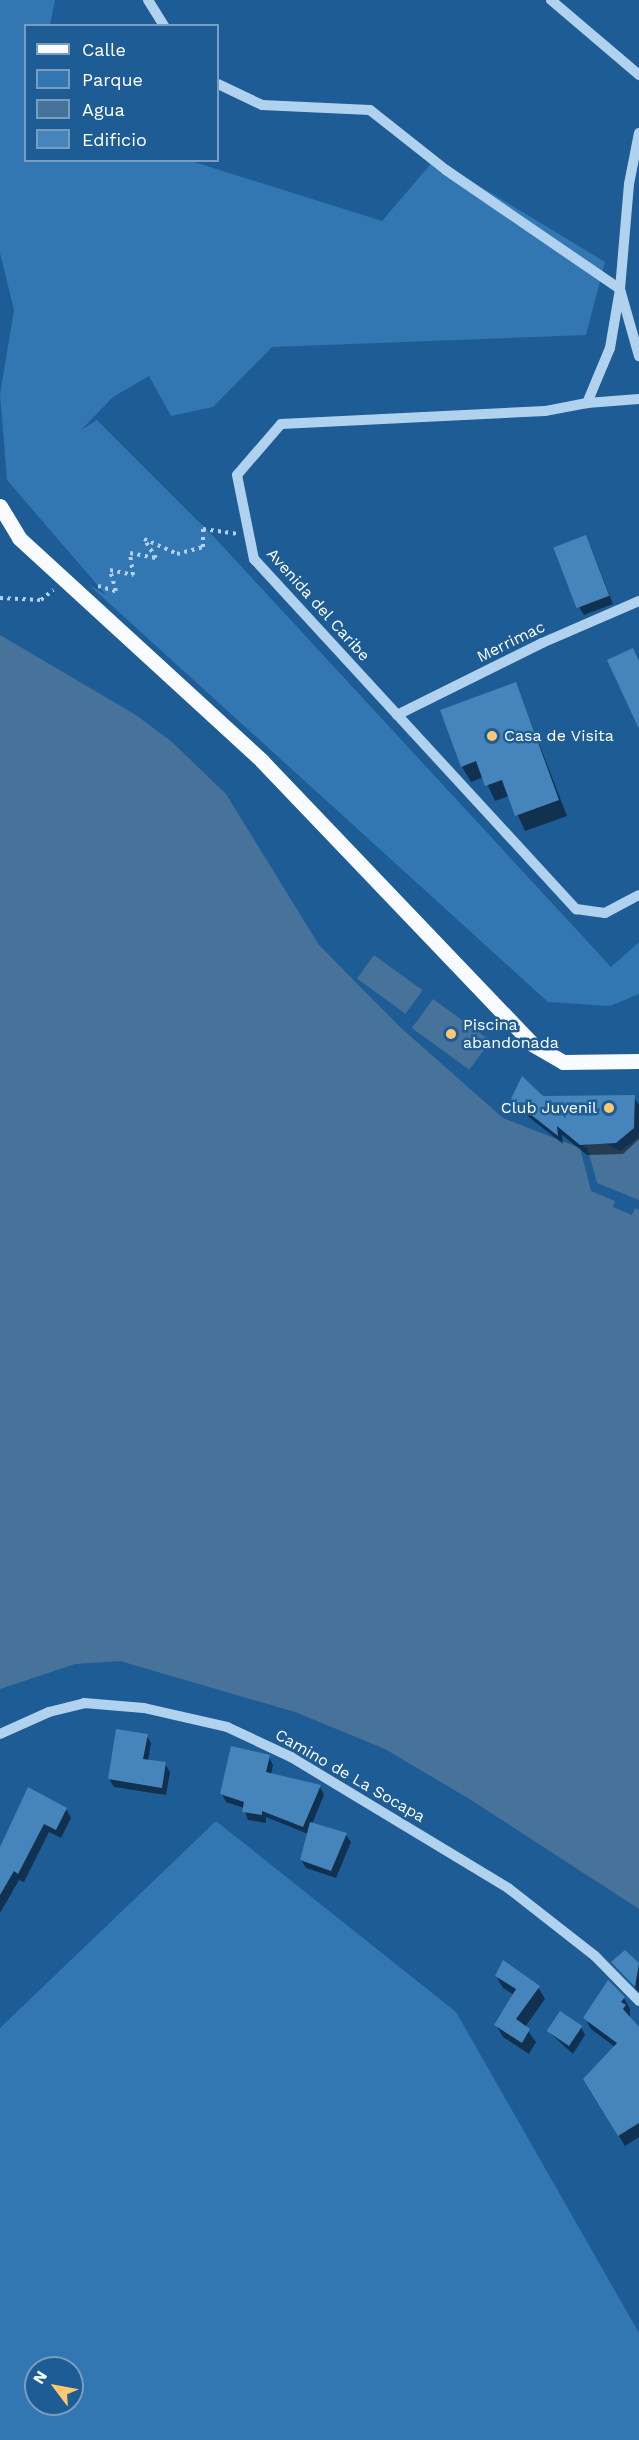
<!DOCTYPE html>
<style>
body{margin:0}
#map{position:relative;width:639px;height:2440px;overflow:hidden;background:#1e5c95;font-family:"Work Sans",sans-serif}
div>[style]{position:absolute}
.green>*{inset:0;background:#3276b2}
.water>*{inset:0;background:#47729a;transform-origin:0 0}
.pier>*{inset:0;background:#1e5c95}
.shadow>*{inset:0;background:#0007}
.building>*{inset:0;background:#4685bb;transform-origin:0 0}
.path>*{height:4px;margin-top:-2px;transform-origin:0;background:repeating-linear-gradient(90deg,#b1d2ef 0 3px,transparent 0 7.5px)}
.minor>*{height:10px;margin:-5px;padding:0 5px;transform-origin:5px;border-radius:5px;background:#b1d2ef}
.major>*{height:15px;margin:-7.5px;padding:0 7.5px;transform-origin:7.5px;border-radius:7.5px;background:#f8fbff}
.dots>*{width:16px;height:16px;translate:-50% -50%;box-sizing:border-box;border:3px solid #1e5c95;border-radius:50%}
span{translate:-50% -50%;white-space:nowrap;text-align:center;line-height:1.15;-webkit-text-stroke:5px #1e5c95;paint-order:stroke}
.street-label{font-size:16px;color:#fff}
.poi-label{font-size:16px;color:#fff}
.left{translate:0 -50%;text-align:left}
.right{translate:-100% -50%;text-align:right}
.legend{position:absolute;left:24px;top:24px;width:195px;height:138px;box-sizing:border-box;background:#1e5c95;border:2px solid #789dbf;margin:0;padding:8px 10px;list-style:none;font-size:18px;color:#fff}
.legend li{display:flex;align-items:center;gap:12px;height:30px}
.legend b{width:30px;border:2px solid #789dbf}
.north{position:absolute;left:24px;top:2356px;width:60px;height:60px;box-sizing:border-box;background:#1e5c95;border:2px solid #789dbf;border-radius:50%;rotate:302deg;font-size:16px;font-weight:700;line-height:24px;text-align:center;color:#fff}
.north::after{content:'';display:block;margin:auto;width:21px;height:27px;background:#fdc870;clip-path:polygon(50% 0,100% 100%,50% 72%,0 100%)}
</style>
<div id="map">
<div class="green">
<div style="clip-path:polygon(0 0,55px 0,50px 25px,26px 26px,26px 160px,191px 161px,382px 221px,435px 159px,605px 262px,586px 335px,272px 347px,213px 407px,171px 416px,149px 376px,113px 397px,81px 430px,97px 420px,215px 538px,611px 967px,639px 942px,639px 994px,610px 1006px,548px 1002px,88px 584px,106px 595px,7px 480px,0 394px,14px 310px,0 253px)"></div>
<div style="clip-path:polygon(evenodd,216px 1821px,456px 2012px,639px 2333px,639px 2440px,0 2440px,0 2028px,216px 1821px,36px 2368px,72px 2368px,72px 2404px,36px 2404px,36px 2368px)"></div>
</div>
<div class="water">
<div style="clip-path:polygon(0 635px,136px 715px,172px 742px,226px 794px,319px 945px,400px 1027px,503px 1118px,580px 1148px,599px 1140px,620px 1151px,639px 1137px,639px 1909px,471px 1800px,385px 1749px,295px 1712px,120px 1661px,75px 1664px,0 1689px)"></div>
<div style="left:374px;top:955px;width:60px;height:29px;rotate:36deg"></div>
<div style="left:433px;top:999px;width:71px;height:36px;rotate:36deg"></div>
</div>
<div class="pier">
<div style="clip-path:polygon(587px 1147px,597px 1183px,639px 1200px,639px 1210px,635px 1208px,632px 1215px,613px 1207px,615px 1201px,591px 1191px,580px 1148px)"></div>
</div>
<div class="shadow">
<div style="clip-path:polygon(590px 545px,613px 604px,584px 615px,579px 607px)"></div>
<div style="clip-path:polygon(516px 684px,567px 816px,525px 831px,509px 796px,495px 801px,484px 777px,471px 782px,462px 767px)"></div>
<div style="clip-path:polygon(634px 1097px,639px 1105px,639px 1139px,623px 1154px,587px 1155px,562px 1135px,563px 1144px,520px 1110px,513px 1099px)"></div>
<div style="clip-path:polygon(147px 1736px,151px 1743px,148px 1761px,165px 1764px,170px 1772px,166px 1795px,114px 1787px,109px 1779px)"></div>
<div style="clip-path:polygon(269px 1757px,273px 1765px,271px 1775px,320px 1787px,324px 1795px,312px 1824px,346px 1835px,351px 1842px,336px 1878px,306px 1868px,301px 1860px,308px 1834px,266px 1817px,266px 1823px,248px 1820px,244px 1808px,226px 1802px,222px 1794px)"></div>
<div style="clip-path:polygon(66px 1809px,71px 1818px,61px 1838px,49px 1832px,24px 1882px,19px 1880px,0 1913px,0 1848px)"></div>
<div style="clip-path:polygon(625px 1952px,639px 1965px,639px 1992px,613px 1962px)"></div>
<div style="clip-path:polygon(496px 1976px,538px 1987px,545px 1999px,525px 2027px,536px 2042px,529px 2054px,503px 2037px,496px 2025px,514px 1995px,503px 1988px)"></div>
<div style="clip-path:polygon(608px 1982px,624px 1998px,630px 2009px,630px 2019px,639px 2030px,639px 2137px,625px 2146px,585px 2079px,615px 2047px,591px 2029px,585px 2018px)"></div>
<div style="clip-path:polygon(581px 2027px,585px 2035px,573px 2054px,549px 2032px)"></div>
</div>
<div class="building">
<div style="left:586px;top:535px;width:65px;height:35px;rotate:69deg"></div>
<div style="clip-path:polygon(633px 648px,639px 661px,639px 729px,607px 660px)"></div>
<div style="clip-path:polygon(516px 682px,559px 800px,515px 816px,502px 780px,485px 786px,476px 761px,461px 767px,440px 710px)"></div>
<div style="clip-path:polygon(522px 1076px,543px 1096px,635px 1095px,634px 1128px,616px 1143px,580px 1145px,557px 1126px,558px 1136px,511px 1099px)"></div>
<div style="clip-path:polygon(116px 1729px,148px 1734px,143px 1759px,166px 1762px,162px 1788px,108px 1779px)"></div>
<div style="clip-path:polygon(231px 1746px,270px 1755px,266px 1772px,321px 1785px,303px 1827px,262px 1811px,262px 1815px,242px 1812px,244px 1802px,220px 1794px)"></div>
<div style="clip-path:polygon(28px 1787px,67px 1808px,56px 1830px,44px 1824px,18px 1874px,14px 1871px,0 1895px,0 1847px)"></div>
<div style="clip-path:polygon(310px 1822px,347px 1833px,331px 1871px,300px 1860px)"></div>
<div style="clip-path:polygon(625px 1950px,639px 1963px,635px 1987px,611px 1962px)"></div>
<div style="clip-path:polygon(503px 1960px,540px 1986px,516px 2019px,530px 2029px,522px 2043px,494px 2025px,516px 1989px,495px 1976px)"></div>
<div style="clip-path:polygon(608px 1980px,625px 1997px,621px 2002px,626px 2005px,623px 2009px,639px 2027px,639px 2123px,618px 2136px,583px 2079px,617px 2043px,583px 2018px)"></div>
<div style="left:560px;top:2011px;width:27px;height:24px;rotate:34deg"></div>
</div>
<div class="path">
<div style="left:98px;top:586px;width:19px;rotate:16deg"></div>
<div style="left:116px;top:591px;width:22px;rotate:-106deg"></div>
<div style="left:110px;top:570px;width:24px;rotate:12deg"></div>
<div style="left:133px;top:575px;width:22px;rotate:-98deg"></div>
<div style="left:130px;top:553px;width:26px;rotate:11deg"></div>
<div style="left:156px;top:558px;width:22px;rotate:-122deg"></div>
<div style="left:144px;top:539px;width:36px;rotate:24deg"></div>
<div style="left:177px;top:554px;width:27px;rotate:-15deg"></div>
<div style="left:203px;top:547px;width:18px;rotate:-90deg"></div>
<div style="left:203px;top:529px;width:34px;rotate:8deg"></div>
<div style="left:0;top:598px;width:41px;rotate:2.8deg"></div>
<div style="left:41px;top:600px;width:16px;rotate:-40deg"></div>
</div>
<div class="minor">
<div style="left:148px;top:0;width:31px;rotate:58deg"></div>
<div style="left:551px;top:0;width:116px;rotate:40.4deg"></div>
<div style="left:218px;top:84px;width:49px;rotate:25.5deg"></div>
<div style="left:262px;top:105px;width:108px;rotate:2.7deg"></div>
<div style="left:370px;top:110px;width:97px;rotate:38.3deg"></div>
<div style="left:446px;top:170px;width:211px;rotate:34.4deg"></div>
<div style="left:620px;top:289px;width:60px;rotate:99.6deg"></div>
<div style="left:610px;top:348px;width:60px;rotate:112.7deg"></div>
<div style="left:587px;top:403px;width:43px;rotate:169.2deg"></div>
<div style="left:545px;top:411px;width:264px;rotate:177.2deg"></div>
<div style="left:281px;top:424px;width:67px;rotate:130.8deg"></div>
<div style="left:237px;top:475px;width:86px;rotate:78.6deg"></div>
<div style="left:254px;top:559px;width:476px;rotate:47.4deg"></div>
<div style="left:576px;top:909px;width:29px;rotate:8deg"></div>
<div style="left:605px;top:913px;width:38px;rotate:-28deg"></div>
<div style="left:639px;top:133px;width:52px;rotate:101.1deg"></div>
<div style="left:629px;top:184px;width:105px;rotate:94.9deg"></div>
<div style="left:620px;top:289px;width:70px;rotate:74.2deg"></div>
<div style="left:587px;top:403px;width:52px;rotate:-4.4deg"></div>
<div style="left:397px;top:715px;width:162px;rotate:-26.4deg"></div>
<div style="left:542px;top:643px;width:106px;rotate:-23.4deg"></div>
<div style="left:0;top:1734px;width:54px;rotate:-24.2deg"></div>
<div style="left:49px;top:1712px;width:36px;rotate:-14deg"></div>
<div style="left:84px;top:1703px;width:60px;rotate:4.8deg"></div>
<div style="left:144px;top:1708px;width:85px;rotate:12.9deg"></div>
<div style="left:227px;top:1727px;width:71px;rotate:25.1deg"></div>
<div style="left:291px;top:1757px;width:253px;rotate:31.1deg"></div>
<div style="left:508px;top:1888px;width:110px;rotate:38deg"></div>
<div style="left:595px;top:1956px;width:63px;rotate:45.6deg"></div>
</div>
<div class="major">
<div style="left:0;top:506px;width:37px;rotate:59deg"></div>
<div style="left:19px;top:538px;width:330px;rotate:42.5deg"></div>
<div style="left:262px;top:761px;width:391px;rotate:46.3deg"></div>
<div style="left:532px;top:1044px;width:36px;rotate:30deg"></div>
<div style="left:563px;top:1062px;width:76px;rotate:-0.8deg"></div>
</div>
<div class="dots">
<div style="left:492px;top:736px;background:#fdc870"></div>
<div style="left:451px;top:1034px;background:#fdc870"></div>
<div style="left:609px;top:1108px;background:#fdc870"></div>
</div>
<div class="street-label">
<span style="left:318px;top:605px;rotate:48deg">Avenida del Caribe</span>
<span style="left:511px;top:642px;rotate:-26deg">Merrimac</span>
<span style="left:350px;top:1776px;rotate:30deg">Camino de La Socapa</span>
</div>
<div class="poi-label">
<span class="left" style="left:504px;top:736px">Casa de Visita</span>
<span class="left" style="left:463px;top:1034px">Piscina<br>abandonada</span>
<span class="right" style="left:597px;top:1108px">Club Juvenil</span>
</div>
<ul class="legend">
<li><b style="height:8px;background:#f8fbff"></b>Calle</li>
<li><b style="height:16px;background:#3276b2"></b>Parque</li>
<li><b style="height:16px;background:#47729a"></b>Agua</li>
<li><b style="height:16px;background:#4685bb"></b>Edificio</li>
</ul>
<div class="north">N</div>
</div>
